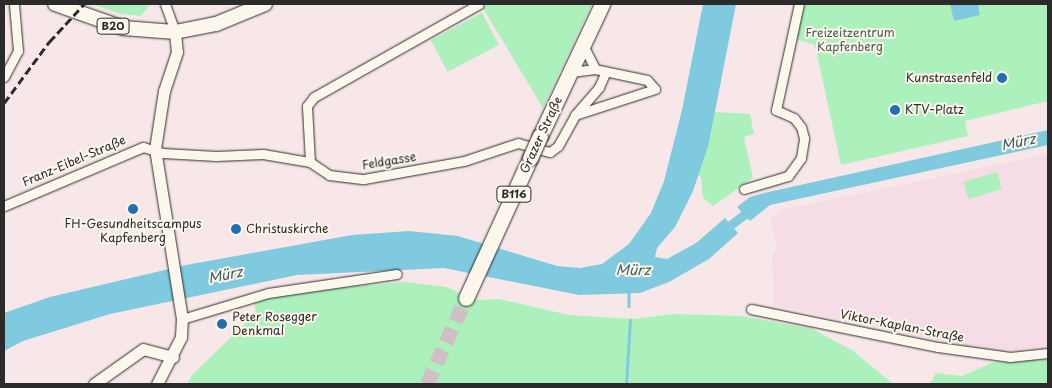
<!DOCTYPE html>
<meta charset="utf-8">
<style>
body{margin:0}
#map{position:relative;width:1052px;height:388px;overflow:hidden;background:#f8e7e9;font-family:"Playpen Sans",sans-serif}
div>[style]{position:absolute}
.built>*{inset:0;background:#f6dce7}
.green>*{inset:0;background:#acf1bc;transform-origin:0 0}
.water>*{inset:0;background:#7fcadf}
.stream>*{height:2.5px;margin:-1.25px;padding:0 1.25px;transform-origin:1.25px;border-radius:1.25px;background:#7fcadf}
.canal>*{height:9px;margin:-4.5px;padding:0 4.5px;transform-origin:4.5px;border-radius:4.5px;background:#7fcadf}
.trunk-tunnel>*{height:15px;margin-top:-7.5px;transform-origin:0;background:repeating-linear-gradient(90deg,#cfc1c3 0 15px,transparent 0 23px)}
.roads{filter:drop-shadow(0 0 1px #2b2b2b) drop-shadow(0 0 1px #2b2b2b)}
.minor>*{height:9px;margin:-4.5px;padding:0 4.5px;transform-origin:4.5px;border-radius:4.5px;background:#fbf7ec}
.tertiary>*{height:11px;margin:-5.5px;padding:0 5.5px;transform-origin:5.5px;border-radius:5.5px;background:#fbf7ec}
.primary>*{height:14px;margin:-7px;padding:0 7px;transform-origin:7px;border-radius:7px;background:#fbf7ec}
.trunk>*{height:15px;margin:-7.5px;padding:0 7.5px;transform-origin:7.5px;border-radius:7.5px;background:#fbf7ec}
.rail>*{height:2.5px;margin-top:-1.25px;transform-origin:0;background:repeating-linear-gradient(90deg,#2b2b2b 0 8px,transparent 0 12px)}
.bridges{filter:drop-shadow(0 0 1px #2b2b2b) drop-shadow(0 0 1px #2b2b2b)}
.trunk-bridge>*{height:15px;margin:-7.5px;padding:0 7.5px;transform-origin:7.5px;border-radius:7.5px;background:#fbf7ec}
.dots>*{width:14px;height:14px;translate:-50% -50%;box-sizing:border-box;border:2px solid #fbf7ec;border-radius:50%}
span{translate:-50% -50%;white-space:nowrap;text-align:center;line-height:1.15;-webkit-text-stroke:4px #fbf7ec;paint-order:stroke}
.shield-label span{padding:1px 4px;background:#fbf7ec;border:1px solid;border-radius:4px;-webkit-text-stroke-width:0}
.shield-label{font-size:11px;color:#2b2b2b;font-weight:700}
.park-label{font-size:12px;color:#4b5c4f}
.poi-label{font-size:12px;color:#2b2b2b}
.right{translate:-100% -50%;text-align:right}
.left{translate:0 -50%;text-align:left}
.street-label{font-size:12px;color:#2b2b2b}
.water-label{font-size:14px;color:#445b61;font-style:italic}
.frame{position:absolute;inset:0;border:5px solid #2b2b2b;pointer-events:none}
</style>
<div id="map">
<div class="built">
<div style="clip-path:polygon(1048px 154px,1048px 348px,992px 351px,774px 305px,772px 257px,777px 247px,770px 218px,781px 210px)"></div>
</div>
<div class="green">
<div style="clip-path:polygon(92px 4px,150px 4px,141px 16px,121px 14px)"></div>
<div style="clip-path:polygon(489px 4px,592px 4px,543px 108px,483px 8px)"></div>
<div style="clip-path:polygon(802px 4px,1048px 4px,1048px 101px,965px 121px,968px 136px,841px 165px,815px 45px,792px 38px)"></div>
<div style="left:482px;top:13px;width:36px;height:58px;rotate:62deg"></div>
<div style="clip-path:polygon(714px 112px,750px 114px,754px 134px,744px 137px,753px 178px,713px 206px,703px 198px,701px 177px,698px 176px)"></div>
<div style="left:997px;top:172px;width:18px;height:35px;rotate:74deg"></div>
<div style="clip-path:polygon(405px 282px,446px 287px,477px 300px,499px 299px,569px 315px,633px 319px,673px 314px,742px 316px,812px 329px,852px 350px,893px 384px,187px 384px,192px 375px,256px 313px,254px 301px,311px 290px)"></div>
<div style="clip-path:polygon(1048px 359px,1048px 384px,930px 384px,936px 373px,962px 376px,994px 362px)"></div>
</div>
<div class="water">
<div style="clip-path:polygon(703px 4px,736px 4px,708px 147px,693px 191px,675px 227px,657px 248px,655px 257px,667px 259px,696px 243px,725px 218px,738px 233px,709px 259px,669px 282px,640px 293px,579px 295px,444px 268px,297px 275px,110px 314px,23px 341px,4px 351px,4px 313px,50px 297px,186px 265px,352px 235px,409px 231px,458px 236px,557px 266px,580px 268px,602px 264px,629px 244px,651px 213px,664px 181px,682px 110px)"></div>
<div style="clip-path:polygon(950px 4px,978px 4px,980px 15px,954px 21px)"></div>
<div style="clip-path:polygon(1048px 130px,1048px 145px,770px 205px,750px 221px,737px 207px,750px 197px,764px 193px)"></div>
</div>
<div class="stream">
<div style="left:629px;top:290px;width:16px;rotate:90deg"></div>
<div style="left:626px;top:384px;width:64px;rotate:-86.4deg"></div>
</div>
<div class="canal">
<div style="left:721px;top:232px;width:40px;rotate:-37deg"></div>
</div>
<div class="trunk-tunnel">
<div style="left:427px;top:384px;width:94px;rotate:-65.6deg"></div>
</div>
<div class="roads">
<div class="minor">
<div style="left:165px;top:4px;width:30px;rotate:70deg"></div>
<div style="left:583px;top:45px;width:27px;rotate:63deg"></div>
<div style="left:4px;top:77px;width:30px;rotate:-62deg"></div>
<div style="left:18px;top:51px;width:47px;rotate:-94.9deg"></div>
<div style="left:575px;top:115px;width:37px;rotate:-49deg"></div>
<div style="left:599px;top:87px;width:17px;rotate:-66deg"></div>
<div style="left:310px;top:162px;width:56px;rotate:-93.1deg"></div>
<div style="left:307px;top:106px;width:11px;rotate:-52deg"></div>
<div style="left:314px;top:97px;width:189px;rotate:-29.4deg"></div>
<div style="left:744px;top:189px;width:46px;rotate:-16.5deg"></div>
<div style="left:788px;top:176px;width:22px;rotate:-54deg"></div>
<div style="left:801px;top:158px;width:20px;rotate:-81deg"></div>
<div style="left:804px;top:138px;width:11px;rotate:-105deg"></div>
<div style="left:801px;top:127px;width:11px;rotate:-128deg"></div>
<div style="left:794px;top:118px;width:20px;rotate:-156deg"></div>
<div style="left:776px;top:110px;width:108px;rotate:-77.8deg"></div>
<div style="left:4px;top:206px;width:151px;rotate:-23deg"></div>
<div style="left:143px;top:147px;width:21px;rotate:17deg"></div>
<div style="left:163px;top:153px;width:53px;rotate:3.2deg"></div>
<div style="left:216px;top:156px;width:47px;rotate:-2.4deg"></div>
<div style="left:263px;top:154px;width:48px;rotate:9.7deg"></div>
<div style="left:310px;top:162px;width:23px;rotate:34deg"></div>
<div style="left:329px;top:175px;width:35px;rotate:7deg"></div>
<div style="left:364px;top:179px;width:102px;rotate:-10.2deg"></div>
<div style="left:464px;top:161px;width:57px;rotate:-18.4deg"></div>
<div style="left:518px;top:143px;width:33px;rotate:16deg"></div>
<div style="left:550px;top:152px;width:10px;rotate:-37deg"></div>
<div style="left:558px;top:146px;width:35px;rotate:-61deg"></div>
<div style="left:575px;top:115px;width:84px;rotate:-18deg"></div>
<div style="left:655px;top:89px;width:12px;rotate:-132deg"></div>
<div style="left:647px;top:80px;width:53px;rotate:-168.1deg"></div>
<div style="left:595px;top:69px;width:26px;rotate:173deg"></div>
<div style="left:751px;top:309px;width:191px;rotate:11.5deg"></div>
<div style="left:938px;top:347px;width:73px;rotate:7.9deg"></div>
<div style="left:1010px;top:357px;width:38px;rotate:-6deg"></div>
<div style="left:182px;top:319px;width:90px;rotate:-16.8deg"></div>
<div style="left:268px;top:293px;width:130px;rotate:-8.4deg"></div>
</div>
<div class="tertiary">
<div style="left:94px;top:384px;width:60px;rotate:-35.5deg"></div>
<div style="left:143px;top:349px;width:31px;rotate:15deg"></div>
<div style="left:157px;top:384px;width:53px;rotate:-62.9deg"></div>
<div style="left:181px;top:337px;width:18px;rotate:-87deg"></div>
<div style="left:182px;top:319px;width:172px;rotate:-99deg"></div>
<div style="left:155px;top:149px;width:59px;rotate:-81.2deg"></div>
<div style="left:164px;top:91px;width:41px;rotate:-71.6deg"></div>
<div style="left:177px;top:52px;width:20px;rotate:-96deg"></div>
</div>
<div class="primary">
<div style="left:55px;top:4px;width:72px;rotate:19.4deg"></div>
<div style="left:123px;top:28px;width:52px;rotate:4.4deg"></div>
<div style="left:175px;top:32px;width:42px;rotate:-11deg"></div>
<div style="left:216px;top:24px;width:53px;rotate:-22.2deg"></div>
</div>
<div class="trunk">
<div style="left:540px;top:136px;width:146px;rotate:-64.8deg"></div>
<div style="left:466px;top:298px;width:154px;rotate:-65.4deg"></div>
</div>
</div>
<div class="rail">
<div style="left:4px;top:103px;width:76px;rotate:-53.6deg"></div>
<div style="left:49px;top:42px;width:52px;rotate:-47.4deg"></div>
</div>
<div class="bridges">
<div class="trunk-bridge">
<div style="left:530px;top:158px;width:24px;rotate:-66deg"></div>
</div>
</div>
<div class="dots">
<div style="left:1002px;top:78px;background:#1f6fb2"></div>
<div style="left:895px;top:110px;background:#1f6fb2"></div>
<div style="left:133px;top:209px;background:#1f6fb2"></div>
<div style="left:236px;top:229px;background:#1f6fb2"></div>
<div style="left:222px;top:324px;background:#1f6fb2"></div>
</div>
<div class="shield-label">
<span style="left:113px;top:26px">B20</span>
<span style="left:514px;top:194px">B116</span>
</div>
<div class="park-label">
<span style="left:850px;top:40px">Freizeitzentrum<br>Kapfenberg</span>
</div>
<div class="poi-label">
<span class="right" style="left:992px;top:78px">Kunstrasenfeld</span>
<span class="left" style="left:905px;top:110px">KTV-Platz</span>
<span style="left:133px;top:231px">FH-Gesundheitscampus<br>Kapfenberg</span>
<span class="left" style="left:246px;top:229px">Christuskirche</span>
<span class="left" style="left:232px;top:324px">Peter Rosegger<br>Denkmal</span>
</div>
<div class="street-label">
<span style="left:541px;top:135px;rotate:-65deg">Grazer Straße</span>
<span style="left:74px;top:161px;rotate:-23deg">Franz-Eibel-Straße</span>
<span style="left:389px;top:161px;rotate:-9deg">Feldgasse</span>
<span style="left:902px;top:326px;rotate:11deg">Viktor-Kaplan-Straße</span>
</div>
<div class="water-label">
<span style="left:1018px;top:142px;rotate:-12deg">Mürz</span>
<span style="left:633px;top:270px">Mürz</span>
<span style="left:225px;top:275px;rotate:-12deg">Mürz</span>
</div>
<div class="frame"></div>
</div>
